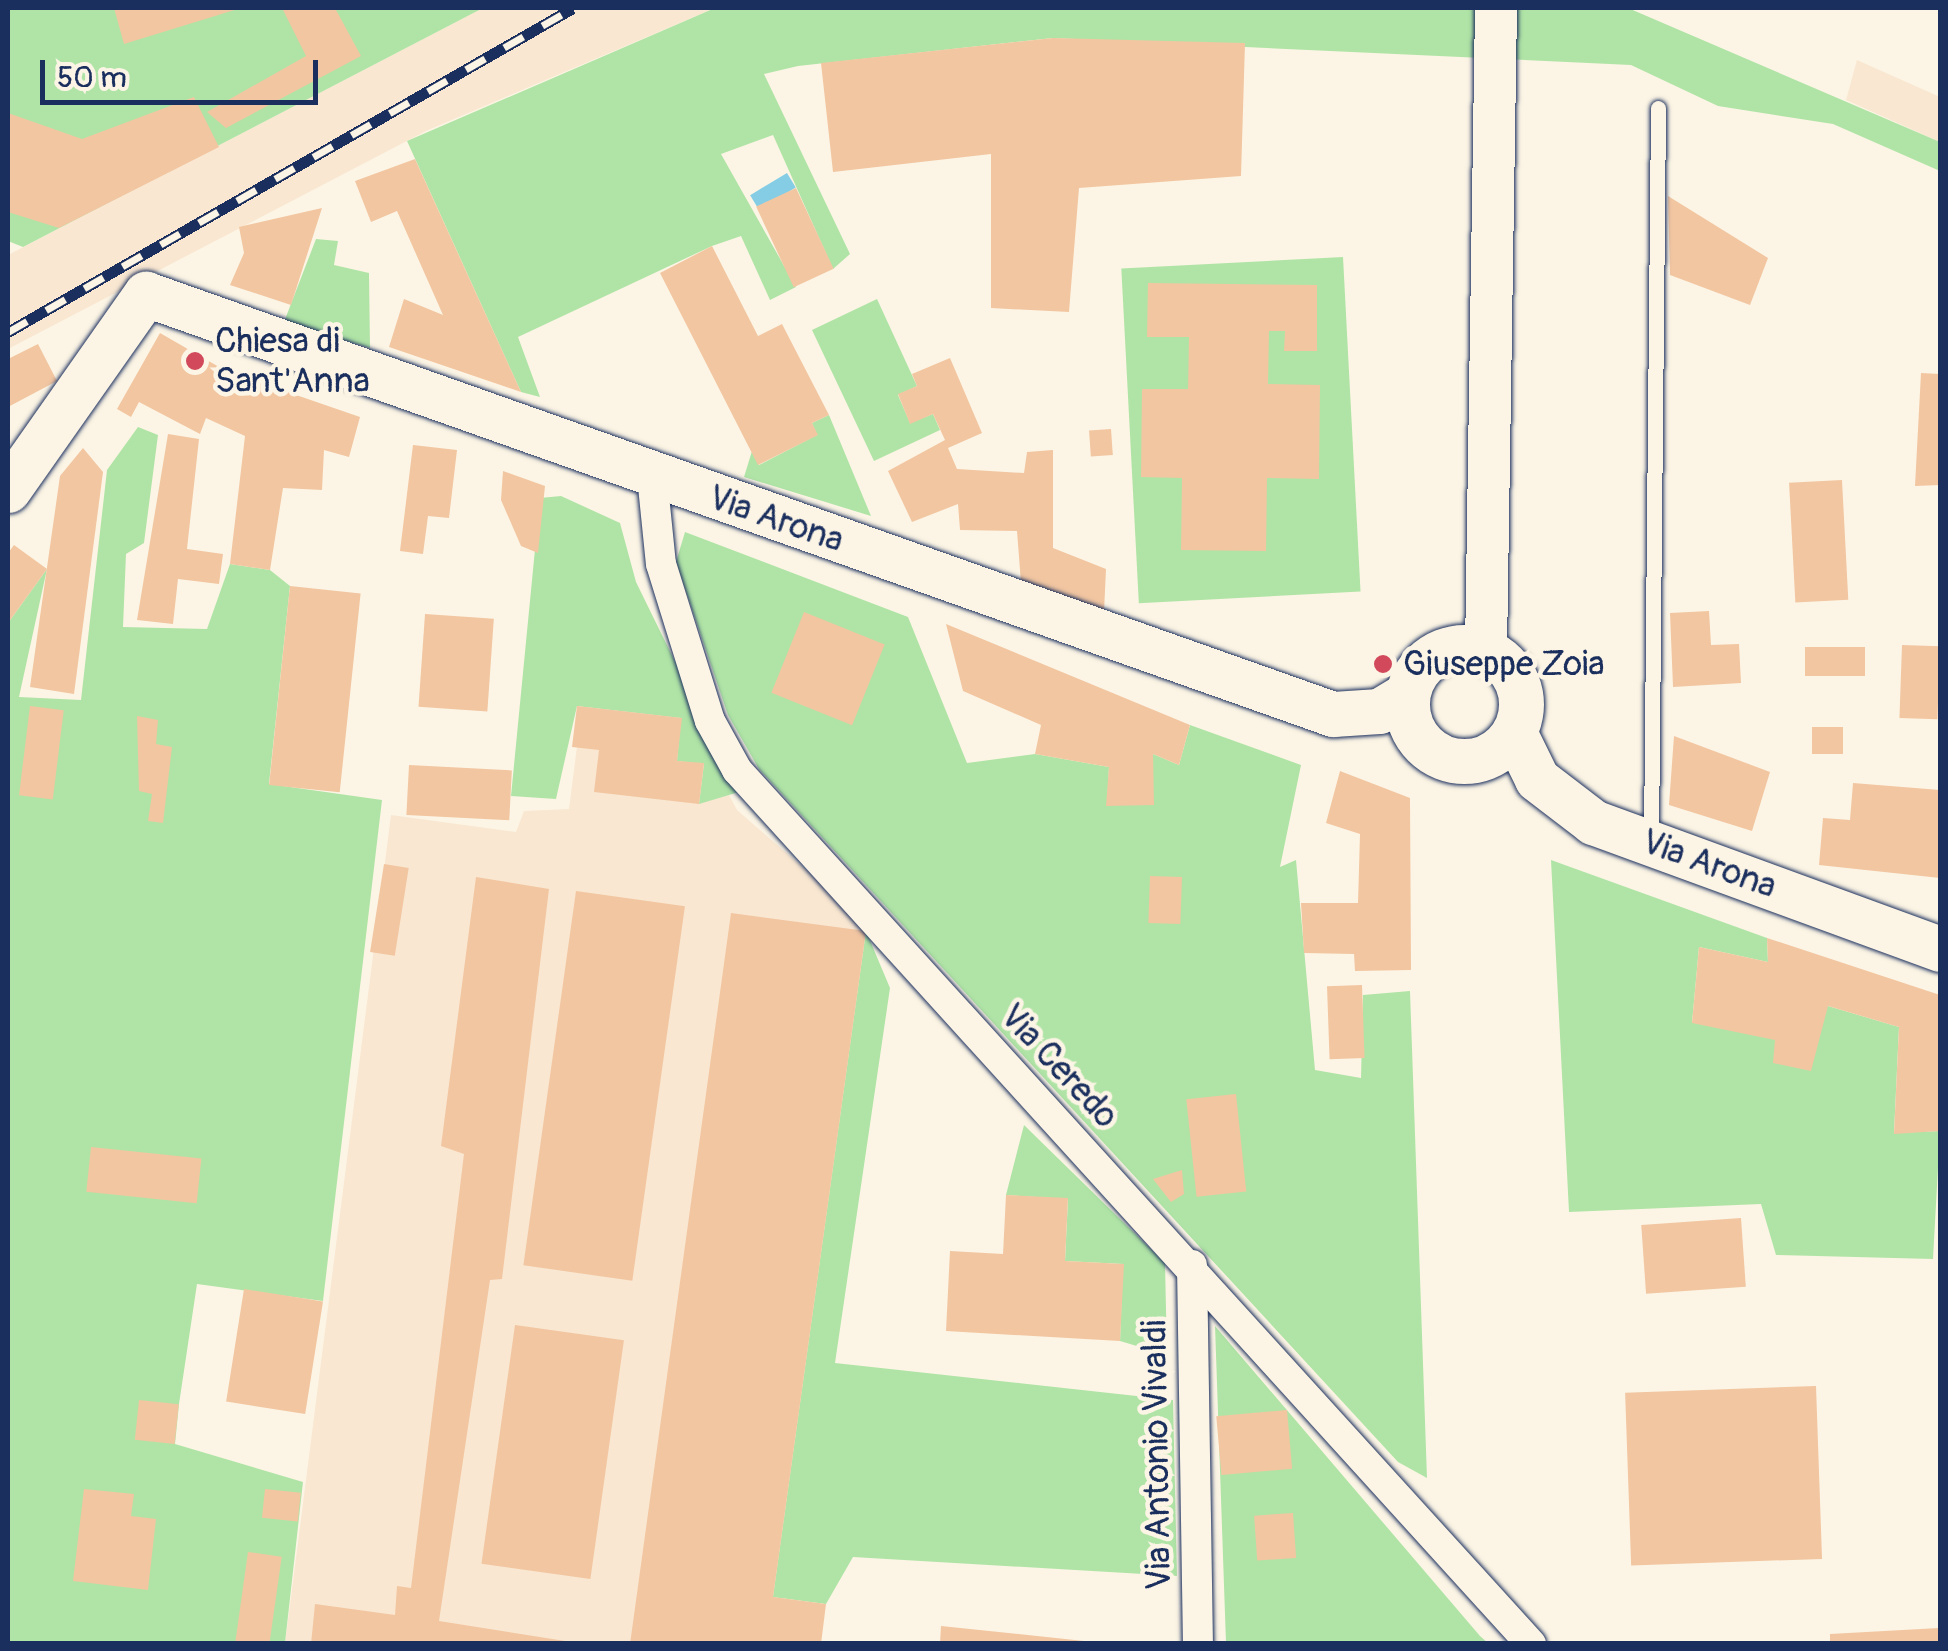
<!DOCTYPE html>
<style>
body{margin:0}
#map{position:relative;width:1948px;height:1651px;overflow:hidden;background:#fcf5e5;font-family:Pangolin,sans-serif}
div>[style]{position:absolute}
.built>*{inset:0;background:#f9e7d1}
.green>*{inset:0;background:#b0e4a6;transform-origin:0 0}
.water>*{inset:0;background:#84cde5;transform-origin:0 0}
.building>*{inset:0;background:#f2c6a1;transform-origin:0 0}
.roads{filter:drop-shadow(0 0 2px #1b2f5e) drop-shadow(0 0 2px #1b2f5e)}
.lane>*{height:15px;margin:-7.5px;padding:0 7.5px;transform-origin:7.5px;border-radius:7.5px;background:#fcf5e5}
.street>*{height:30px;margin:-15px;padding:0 15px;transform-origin:15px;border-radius:15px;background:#fcf5e5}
.secondary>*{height:42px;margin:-21px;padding:0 21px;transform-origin:21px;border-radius:21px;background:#fcf5e5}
.primary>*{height:45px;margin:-22.5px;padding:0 22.5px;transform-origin:22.5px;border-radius:22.5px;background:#fcf5e5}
.primary>.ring{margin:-22.5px;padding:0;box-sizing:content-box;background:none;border:45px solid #fcf5e5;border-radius:50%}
.rail>*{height:11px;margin-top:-5.5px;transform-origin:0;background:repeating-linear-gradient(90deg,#fcf5e5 0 22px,#1b2f5e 0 44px);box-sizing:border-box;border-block:2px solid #1b2f5e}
.dots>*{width:28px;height:28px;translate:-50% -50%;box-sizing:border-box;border:5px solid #fcf5e5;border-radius:50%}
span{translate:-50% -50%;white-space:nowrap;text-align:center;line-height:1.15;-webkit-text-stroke:9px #fcf5e5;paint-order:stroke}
.poi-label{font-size:35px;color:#1b2f5e}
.left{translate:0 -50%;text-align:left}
.street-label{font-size:35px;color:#1b2f5e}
.frame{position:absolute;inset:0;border:10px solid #1b2f5e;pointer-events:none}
.scale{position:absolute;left:40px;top:60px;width:278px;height:45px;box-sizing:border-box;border:5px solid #1b2f5e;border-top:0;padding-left:12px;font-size:30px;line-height:35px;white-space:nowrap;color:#1b2f5e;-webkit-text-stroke:8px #fcf5e5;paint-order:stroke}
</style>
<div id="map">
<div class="built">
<div style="clip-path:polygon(483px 8px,715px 8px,426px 131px,8px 349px,8px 255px)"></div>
<div style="clip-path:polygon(1857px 60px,1940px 97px,1940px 142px,1846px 100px)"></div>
<div style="clip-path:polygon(583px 700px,683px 708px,737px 810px,867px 923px,779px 1593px,819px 1643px,285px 1644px,391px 815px,516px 832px,524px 811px,569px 809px)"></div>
</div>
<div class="green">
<div style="clip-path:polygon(8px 8px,483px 8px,23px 247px,8px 241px)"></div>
<div style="clip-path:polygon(715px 8px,1628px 8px,1940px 142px,1940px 171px,1833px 124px,1718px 106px,1631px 65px,1053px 38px,798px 66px,764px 74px,850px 254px,833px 269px,773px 135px,721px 154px,796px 287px,770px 300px,741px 236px,712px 246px,518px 337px,540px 397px,521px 392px,407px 141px)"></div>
<div style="clip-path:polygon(316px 239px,338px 241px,334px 265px,369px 273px,370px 348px,284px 322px)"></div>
<div style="left:1343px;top:257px;width:335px;height:222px;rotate:87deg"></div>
<div style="clip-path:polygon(877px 299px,917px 386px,898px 395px,910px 423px,933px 414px,940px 430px,874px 461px,812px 330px)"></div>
<div style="clip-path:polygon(829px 415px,871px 516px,744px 477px,752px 451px,759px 465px,817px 435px,812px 423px)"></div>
<div style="clip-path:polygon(138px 427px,158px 435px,144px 543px,126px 554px,123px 627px,207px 629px,230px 564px,270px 570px,290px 586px,269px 784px,382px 800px,323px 1301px,197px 1284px,179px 1404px,175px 1444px,303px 1482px,285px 1643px,8px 1641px,8px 623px,47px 569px,19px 697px,81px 700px,107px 470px)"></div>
<div style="clip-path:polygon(561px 496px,620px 523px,636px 582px,739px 792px,699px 804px,704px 764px,677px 761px,681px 718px,577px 706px,556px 799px,511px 796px,540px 498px)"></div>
<div style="clip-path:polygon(685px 532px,908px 617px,967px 763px,1035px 754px,1109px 767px,1107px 806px,1153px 754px,1179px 765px,1190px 725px,1301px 765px,1280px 867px,1296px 860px,1315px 1070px,1361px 1078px,1363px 995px,1410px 991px,1427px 1478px,1398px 1462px,759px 769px,728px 715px,676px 562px)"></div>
<div style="clip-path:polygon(1551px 860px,1767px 938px,1768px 962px,1699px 947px,1692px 1023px,1828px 1006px,1899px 1027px,1894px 1133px,1940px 1131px,1933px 1259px,1776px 1255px,1761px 1204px,1569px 1212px)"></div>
<div style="clip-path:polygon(866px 931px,890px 988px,835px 1363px,1173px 1400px,1177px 1576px,853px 1557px,826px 1604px,773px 1597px)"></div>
<div style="clip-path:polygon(1024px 1125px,1165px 1263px,1167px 1355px,1120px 1341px,1123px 1264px,1065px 1261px,1068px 1199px,1006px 1195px)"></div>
<div style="clip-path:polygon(1215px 1326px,1480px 1636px,1488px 1643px,1226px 1643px)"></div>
</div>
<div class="water">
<div style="left:787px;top:173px;width:17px;height:43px;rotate:59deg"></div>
</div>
<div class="building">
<div style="clip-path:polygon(114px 8px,241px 8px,124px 44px)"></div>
<div style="clip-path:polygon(282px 8px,335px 8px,361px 56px,226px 128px,207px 112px,306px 56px)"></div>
<div style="clip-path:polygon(1053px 38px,1245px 43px,1241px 176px,1079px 188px,1069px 312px,991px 308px,991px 154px,833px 172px,821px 63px)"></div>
<div style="clip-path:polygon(194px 97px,219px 147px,59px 228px,8px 212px,8px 113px,82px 139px)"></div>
<div style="clip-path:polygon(415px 159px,521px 392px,389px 347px,404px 299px,443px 315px,397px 211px,371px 222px,355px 181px)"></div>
<div style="left:796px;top:188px;width:89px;height:44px;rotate:65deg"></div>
<div style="clip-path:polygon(1668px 196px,1768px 258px,1750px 305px,1670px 275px)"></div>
<div style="clip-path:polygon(322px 208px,291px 305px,230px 285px,244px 253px,239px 227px)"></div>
<div style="clip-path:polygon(712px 246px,758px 336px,782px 324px,829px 415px,812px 423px,818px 435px,758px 465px,660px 273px)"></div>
<div style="clip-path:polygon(1148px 283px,1317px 285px,1317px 351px,1284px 351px,1285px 331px,1269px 331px,1268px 384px,1320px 385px,1319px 479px,1267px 478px,1266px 551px,1181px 550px,1182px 478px,1141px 477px,1142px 389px,1188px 389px,1189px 337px,1147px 337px)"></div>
<div style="clip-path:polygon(160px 333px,226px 371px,360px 417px,349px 457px,324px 450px,322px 490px,283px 488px,270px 570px,230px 564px,245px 436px,206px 418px,200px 434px,139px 402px,131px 417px,117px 409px)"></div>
<div style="clip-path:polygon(38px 344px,57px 381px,8px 407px,8px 359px)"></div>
<div style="clip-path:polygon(950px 358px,982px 433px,948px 448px,957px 469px,1024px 473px,1027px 452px,1053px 450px,1053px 548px,1106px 569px,1104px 612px,1021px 583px,1017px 531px,960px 530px,958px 504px,912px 522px,888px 471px,945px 440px,933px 414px,910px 424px,898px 394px,917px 386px,912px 374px)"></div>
<div style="clip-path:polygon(1921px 373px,1940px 374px,1940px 485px,1915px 486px)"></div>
<div style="left:1111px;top:429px;width:26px;height:22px;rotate:86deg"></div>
<div style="clip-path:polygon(168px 434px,199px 439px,187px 549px,223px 554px,219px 584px,178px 579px,173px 624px,137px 620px)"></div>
<div style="clip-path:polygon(413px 445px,457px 450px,449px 518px,428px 516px,423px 554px,400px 551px)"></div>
<div style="clip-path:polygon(83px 448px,103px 472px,74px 694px,30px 687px,60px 476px)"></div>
<div style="clip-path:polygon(503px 471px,545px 486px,538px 553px,521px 546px,501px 500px)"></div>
<div style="left:1842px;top:480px;width:120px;height:53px;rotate:87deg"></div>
<div style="clip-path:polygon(14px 545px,47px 569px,8px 623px,8px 553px)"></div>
<div style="left:290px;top:586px;width:71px;height:200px;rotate:6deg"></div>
<div style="clip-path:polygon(1709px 611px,1711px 645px,1739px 644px,1741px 683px,1673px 687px,1670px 613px)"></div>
<div style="left:804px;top:612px;width:87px;height:87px;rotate:22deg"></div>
<div style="left:425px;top:614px;width:69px;height:93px;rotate:4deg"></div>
<div style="clip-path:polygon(946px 624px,1190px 725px,1179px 765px,1153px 754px,1154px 805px,1106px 806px,1109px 767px,1035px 754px,1041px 725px,963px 691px)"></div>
<div style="left:1902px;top:645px;width:38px;height:73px;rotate:2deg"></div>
<div style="left:1865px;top:647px;width:29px;height:60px;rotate:90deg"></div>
<div style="left:30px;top:706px;width:34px;height:90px;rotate:7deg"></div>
<div style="clip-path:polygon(577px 706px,682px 718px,677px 761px,704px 763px,699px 804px,594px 792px,599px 750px,572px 747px)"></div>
<div style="clip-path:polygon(137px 716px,158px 720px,156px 744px,172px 747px,163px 823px,148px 821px,152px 794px,139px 791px)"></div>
<div style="left:1812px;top:727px;width:31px;height:27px"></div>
<div style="clip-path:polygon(1674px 736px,1770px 772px,1752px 831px,1669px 805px)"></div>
<div style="left:409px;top:765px;width:103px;height:50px;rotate:3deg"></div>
<div style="clip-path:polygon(1340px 771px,1410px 798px,1411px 970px,1355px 971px,1354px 954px,1304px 953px,1301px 903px,1358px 903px,1360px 834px,1326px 823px)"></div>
<div style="clip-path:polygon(1853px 783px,1940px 790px,1940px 878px,1819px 865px,1823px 818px,1850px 820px)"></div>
<div style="left:384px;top:864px;width:25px;height:89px;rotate:9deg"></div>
<div style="left:1150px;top:876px;width:32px;height:47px;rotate:2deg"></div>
<div style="clip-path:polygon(476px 877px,549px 889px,502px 1279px,490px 1280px,439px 1621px,584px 1644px,311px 1644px,315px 1604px,395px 1615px,397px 1586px,411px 1588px,464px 1154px,441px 1146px)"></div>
<div style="left:576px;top:891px;width:110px;height:378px;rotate:8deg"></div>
<div style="clip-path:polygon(731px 913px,866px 931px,773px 1597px,826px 1604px,821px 1644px,630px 1644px)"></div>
<div style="clip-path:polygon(1767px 938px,1940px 995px,1940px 1131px,1894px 1134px,1899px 1027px,1828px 1006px,1811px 1071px,1773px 1063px,1775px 1040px,1692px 1023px,1699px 947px,1768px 962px)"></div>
<div style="left:1362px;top:985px;width:73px;height:35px;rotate:88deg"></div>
<div style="left:1236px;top:1094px;width:98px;height:50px;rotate:84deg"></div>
<div style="left:91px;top:1147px;width:111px;height:45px;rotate:6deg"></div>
<div style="clip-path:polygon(1182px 1170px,1184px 1194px,1171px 1202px,1153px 1179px)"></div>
<div style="clip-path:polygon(1006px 1195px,1068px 1198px,1065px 1261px,1124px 1264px,1120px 1341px,946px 1331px,950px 1251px,1003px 1254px)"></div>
<div style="left:1741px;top:1218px;width:69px;height:100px;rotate:86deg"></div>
<div style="left:244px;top:1289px;width:80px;height:114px;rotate:9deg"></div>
<div style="left:515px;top:1325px;width:110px;height:241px;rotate:8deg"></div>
<div style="left:1816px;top:1386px;width:173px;height:191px;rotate:88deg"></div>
<div style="left:139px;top:1400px;width:40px;height:40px;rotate:6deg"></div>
<div style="left:1287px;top:1410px;width:59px;height:71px;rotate:85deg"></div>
<div style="clip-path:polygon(84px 1489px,134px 1494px,131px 1516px,156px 1519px,148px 1590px,73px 1581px)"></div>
<div style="left:265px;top:1489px;width:36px;height:29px;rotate:6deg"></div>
<div style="left:1293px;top:1513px;width:45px;height:39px;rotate:86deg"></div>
<div style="left:248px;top:1552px;width:34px;height:93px;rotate:8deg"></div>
<div style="clip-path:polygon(941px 1626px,1084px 1641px,1084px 1644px,940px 1644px)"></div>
<div style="clip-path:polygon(1939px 1628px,1940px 1644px,1830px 1644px,1830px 1634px)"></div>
</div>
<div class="roads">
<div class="lane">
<div style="left:1651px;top:839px;width:731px;rotate:-89.45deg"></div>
</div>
<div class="street">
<div style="left:652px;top:476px;width:88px;rotate:84.2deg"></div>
<div style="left:661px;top:564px;width:164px;rotate:72.7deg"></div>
<div style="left:710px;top:721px;width:56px;rotate:61.1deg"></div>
<div style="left:737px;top:770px;width:1181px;rotate:47.75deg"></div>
<div style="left:1192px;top:1265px;width:379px;rotate:89.1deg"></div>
</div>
<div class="secondary">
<div style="left:1486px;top:651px;width:643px;rotate:-89.11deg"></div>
</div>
<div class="primary">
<div style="left:8px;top:490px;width:240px;rotate:-54.9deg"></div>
<div style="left:146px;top:294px;width:1259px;rotate:19.49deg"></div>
<div style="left:1333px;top:714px;width:46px;rotate:-3.7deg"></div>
<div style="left:1379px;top:711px;width:33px;rotate:-31deg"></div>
<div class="ring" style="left:1407px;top:647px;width:69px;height:69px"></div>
<div style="left:1514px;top:732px;width:52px;rotate:63.9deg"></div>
<div style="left:1537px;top:779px;width:71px;rotate:37.5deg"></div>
<div style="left:1593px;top:822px;width:370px;rotate:20.1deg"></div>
</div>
</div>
<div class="rail">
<div style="left:8px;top:332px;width:651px;rotate:-29.83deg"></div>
</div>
<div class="dots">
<div style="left:195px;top:361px;background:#d1495b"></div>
<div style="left:1383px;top:664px;background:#d1495b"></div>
</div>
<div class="poi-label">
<span class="left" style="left:215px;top:361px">Chiesa di<br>Sant'Anna</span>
<span class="left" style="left:1403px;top:664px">Giuseppe Zoia</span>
</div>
<div class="street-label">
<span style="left:776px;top:519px;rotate:19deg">Via Arona</span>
<span style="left:1709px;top:864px;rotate:20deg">Via Arona</span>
<span style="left:1059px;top:1066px;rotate:47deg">Via Ceredo</span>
<span style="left:1157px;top:1455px;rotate:-91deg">Via Antonio Vivaldi</span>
</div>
<div class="frame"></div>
<div class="scale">50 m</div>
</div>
